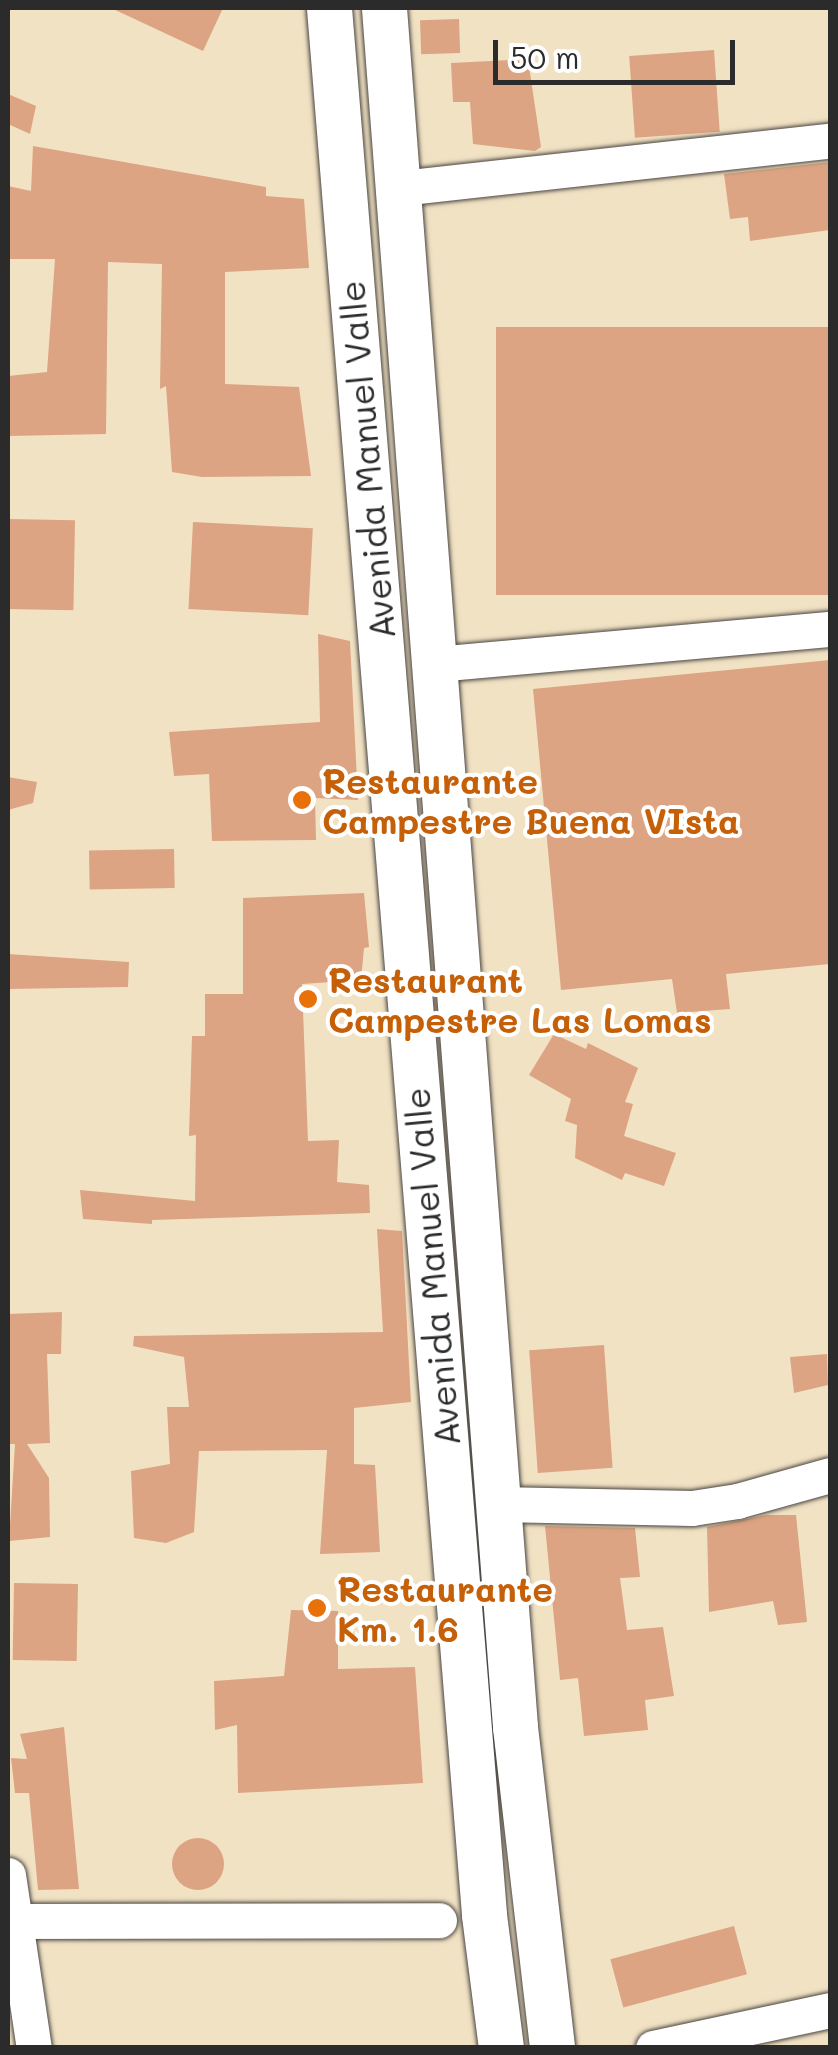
<!DOCTYPE html>
<style>
body{margin:0}
#map{position:relative;width:838px;height:2055px;overflow:hidden;background:#f2e2c4;font-family:Mali,sans-serif}
div>[style]{position:absolute}
.building>*{inset:0;background:#dca482;transform-origin:0 0}
.round{border-radius:50%}
.roads{filter:drop-shadow(0 0 2px #494642) drop-shadow(0 0 2px #494642)}
.minor>*{height:35px;margin:-17.5px;padding:0 17.5px;transform-origin:17.5px;border-radius:17.5px;background:#fff}
.major>*{height:45px;margin:-22.5px;padding:0 22.5px;transform-origin:22.5px;border-radius:22.5px;background:#fff}
.dots>*{width:28px;height:28px;translate:-50% -50%;box-sizing:border-box;border:5px solid #fff;border-radius:50%}
span{translate:-50% -50%;white-space:nowrap;text-align:center;line-height:1.15;-webkit-text-stroke:8px #fff;paint-order:stroke}
.street-label{font-size:35px;color:#2b2b2b}
.food-label{font-size:35px;color:#c56008;font-weight:700}
.left{translate:0 -50%;text-align:left}
.frame{position:absolute;inset:0;border:10px solid #2b2b2b;pointer-events:none}
.scale{position:absolute;left:493px;top:40px;width:242px;height:45px;box-sizing:border-box;border:5px solid #2b2b2b;border-top:0;padding-left:12px;font-size:30px;line-height:35px;white-space:nowrap;color:#2b2b2b;-webkit-text-stroke:8px #fff;paint-order:stroke}
</style>
<div id="map">
<div class="building">
<div style="clip-path:polygon(111px 8px,223px 8px,203px 51px)"></div>
<div style="left:459px;top:19px;width:34px;height:39px;rotate:88deg"></div>
<div style="left:714px;top:50px;width:82px;height:85px;rotate:86deg"></div>
<div style="clip-path:polygon(528px 59px,541px 147px,535px 151px,473px 144px,470px 102px,453px 102px,451px 63px)"></div>
<div style="clip-path:polygon(8px 94px,36px 106px,30px 134px,8px 124px)"></div>
<div style="clip-path:polygon(33px 146px,266px 187px,266px 196px,304px 199px,309px 268px,225px 272px,225px 384px,299px 387px,311px 476px,202px 477px,172px 472px,166px 386px,160px 389px,162px 264px,108px 262px,106px 434px,8px 436px,8px 376px,47px 372px,55px 259px,8px 259px,8px 186px,31px 191px)"></div>
<div style="clip-path:polygon(830px 162px,830px 230px,750px 241px,748px 217px,730px 219px,724px 174px)"></div>
<div style="left:830px;top:327px;width:268px;height:334px;rotate:90deg"></div>
<div style="left:8px;top:519px;width:67px;height:90px;rotate:1deg"></div>
<div style="left:193px;top:522px;width:120px;height:87px;rotate:3deg"></div>
<div style="clip-path:polygon(318px 634px,350px 641px,358px 800px,315px 798px,316px 840px,212px 841px,209px 774px,174px 776px,169px 732px,320px 722px)"></div>
<div style="clip-path:polygon(830px 660px,830px 964px,726px 974px,730px 1009px,677px 1013px,672px 979px,561px 990px,533px 689px)"></div>
<div style="clip-path:polygon(8px 777px,37px 782px,33px 803px,8px 810px)"></div>
<div style="left:174px;top:849px;width:39px;height:85px;rotate:89deg"></div>
<div style="clip-path:polygon(364px 893px,369px 947px,364px 948px,361px 980px,302px 984px,308px 1141px,339px 1140px,337px 1182px,369px 1185px,370px 1213px,152px 1220px,152px 1224px,83px 1219px,80px 1190px,195px 1201px,196px 1135px,189px 1136px,192px 1036px,205px 1036px,205px 994px,243px 994px,243px 898px)"></div>
<div style="clip-path:polygon(8px 954px,129px 962px,128px 987px,8px 989px)"></div>
<div style="clip-path:polygon(554px 1034px,586px 1049px,588px 1043px,638px 1068px,625px 1102px,633px 1104px,624px 1136px,676px 1153px,664px 1186px,625px 1173px,622px 1180px,575px 1158px,577px 1125px,565px 1121px,571px 1099px,529px 1075px)"></div>
<div style="clip-path:polygon(377px 1229px,402px 1231px,411px 1402px,354px 1408px,354px 1464px,375px 1465px,380px 1552px,320px 1554px,327px 1450px,199px 1451px,194px 1532px,166px 1543px,134px 1538px,131px 1471px,170px 1464px,167px 1407px,189px 1407px,184px 1357px,133px 1346px,134px 1336px,383px 1332px)"></div>
<div style="clip-path:polygon(62px 1312px,61px 1354px,47px 1354px,50px 1443px,27px 1444px,49px 1478px,50px 1537px,9px 1541px,15px 1444px,8px 1444px,8px 1314px)"></div>
<div style="left:604px;top:1345px;width:123px;height:75px;rotate:86deg"></div>
<div style="clip-path:polygon(827px 1354px,828px 1385px,794px 1393px,790px 1357px)"></div>
<div style="clip-path:polygon(766px 1515px,796px 1515px,807px 1622px,778px 1625px,773px 1601px,709px 1612px,707px 1527px)"></div>
<div style="clip-path:polygon(545px 1526px,635px 1528px,640px 1577px,620px 1578px,627px 1630px,663px 1627px,674px 1696px,645px 1700px,648px 1730px,584px 1736px,578px 1678px,560px 1680px)"></div>
<div style="left:14px;top:1583px;width:64px;height:77px;rotate:1deg"></div>
<div style="clip-path:polygon(291px 1610px,338px 1611px,338px 1669px,415px 1667px,423px 1783px,238px 1793px,237px 1725px,215px 1730px,214px 1681px,284px 1676px)"></div>
<div style="clip-path:polygon(64px 1727px,79px 1889px,38px 1890px,29px 1793px,15px 1793px,11px 1758px,27px 1759px,20px 1734px)"></div>
<div class="round" style="left:172px;top:1838px;width:52px;height:52px"></div>
<div style="left:734px;top:1926px;width:50px;height:128px;rotate:75deg"></div>
</div>
<div class="roads">
<div class="minor">
<div style="left:401px;top:188px;width:432px;rotate:-6.3deg"></div>
<div style="left:436px;top:664px;width:396px;rotate:-5.1deg"></div>
<div style="left:498px;top:1504px;width:194px;rotate:1.2deg"></div>
<div style="left:692px;top:1508px;width:46px;rotate:-8.8deg"></div>
<div style="left:737px;top:1501px;width:97px;rotate:-15.6deg"></div>
<div style="left:8px;top:1875px;width:175px;rotate:81.5deg"></div>
<div style="left:14px;top:1921px;width:425px;rotate:-0.1deg"></div>
<div style="left:653px;top:2048px;width:181px;rotate:-12.1deg"></div>
</div>
<div class="major">
<div style="left:329px;top:8px;width:1913px;rotate:85.35deg"></div>
<div style="left:484px;top:1915px;width:134px;rotate:82.7deg"></div>
<div style="left:384px;top:8px;width:1724px;rotate:85.64deg"></div>
<div style="left:515px;top:1727px;width:323px;rotate:83.4deg"></div>
</div>
</div>
<div class="dots">
<div style="left:302px;top:800px;background:#e8710a"></div>
<div style="left:308px;top:999px;background:#e8710a"></div>
<div style="left:317px;top:1608px;background:#e8710a"></div>
</div>
<div class="street-label">
<span style="left:366px;top:460px;rotate:-95deg">Avenida Manuel Valle</span>
<span style="left:431px;top:1267px;rotate:-95deg">Avenida Manuel Valle</span>
</div>
<div class="food-label">
<span class="left" style="left:322px;top:800px">Restaurante<br>Campestre Buena VIsta</span>
<span class="left" style="left:328px;top:999px">Restaurant<br>Campestre Las Lomas</span>
<span class="left" style="left:337px;top:1608px">Restaurante<br>Km. 1.6</span>
</div>
<div class="frame"></div>
<div class="scale">50 m</div>
</div>
